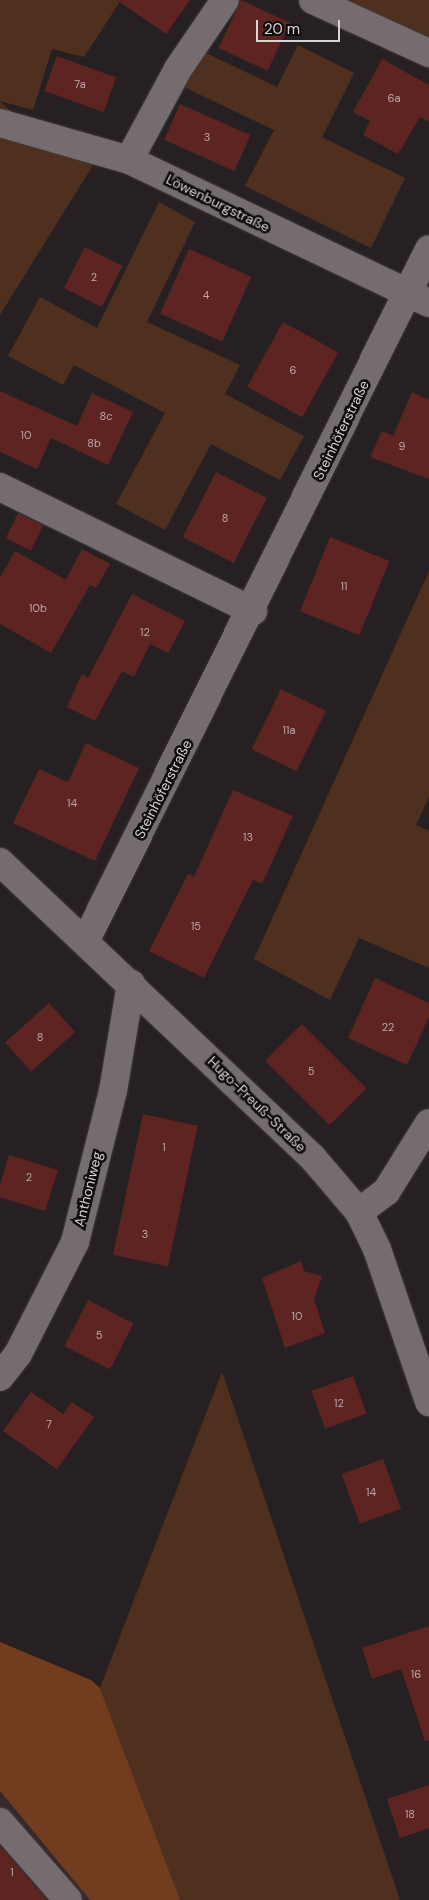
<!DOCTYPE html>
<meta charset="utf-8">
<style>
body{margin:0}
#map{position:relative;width:429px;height:1900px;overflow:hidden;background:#272022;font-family:"DM Sans",sans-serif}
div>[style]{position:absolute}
.built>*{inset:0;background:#36292d}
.green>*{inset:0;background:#4f301f}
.forest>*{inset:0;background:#723d1f}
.building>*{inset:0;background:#5e2422;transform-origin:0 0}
.roads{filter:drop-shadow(0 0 1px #403a3c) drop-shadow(0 0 1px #403a3c)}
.minor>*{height:28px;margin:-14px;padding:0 14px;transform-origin:14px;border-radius:14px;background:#746c6e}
span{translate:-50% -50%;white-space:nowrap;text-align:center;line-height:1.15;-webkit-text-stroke:5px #0e0b0c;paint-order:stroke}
.number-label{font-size:11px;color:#baa8a8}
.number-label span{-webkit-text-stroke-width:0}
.street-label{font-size:14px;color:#d8d4d5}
.scale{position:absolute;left:256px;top:20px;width:84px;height:22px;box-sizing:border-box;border:2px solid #d8d4d5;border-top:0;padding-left:6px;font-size:15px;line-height:18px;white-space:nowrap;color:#d8d4d5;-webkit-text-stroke:4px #0e0b0c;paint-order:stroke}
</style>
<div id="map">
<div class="built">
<div style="clip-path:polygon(0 1791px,90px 1900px,0 1900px)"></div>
</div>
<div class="green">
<div style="clip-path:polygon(0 0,121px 0,84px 57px,52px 49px,33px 110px,0 101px)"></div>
<div style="clip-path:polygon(346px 0,429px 0,429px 38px)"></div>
<div style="clip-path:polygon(298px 45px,354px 73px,322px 137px,405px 178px,371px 248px,245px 186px,274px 130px,184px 87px,206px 53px,277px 87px)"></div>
<div style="clip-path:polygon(0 102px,63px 153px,93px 165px,0 315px)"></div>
<div style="clip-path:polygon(159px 202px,195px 222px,147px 322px,240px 365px,225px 394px,304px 436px,280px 480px,211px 444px,165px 530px,116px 504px,165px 413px,74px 365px,63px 385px,8px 356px,40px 297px,97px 328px)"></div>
<div style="clip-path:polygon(429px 571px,429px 797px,416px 825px,429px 831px,429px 968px,359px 938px,330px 1000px,254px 959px)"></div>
<div style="clip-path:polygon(222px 1372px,400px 1900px,180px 1900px,100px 1688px)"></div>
</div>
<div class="forest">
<div style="clip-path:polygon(0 1642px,91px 1680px,100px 1688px,180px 1900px,90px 1900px,0 1791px)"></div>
</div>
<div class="building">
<div style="clip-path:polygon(117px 0,190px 0,166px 34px)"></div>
<div style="left:241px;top:0;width:54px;height:53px;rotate:25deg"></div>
<div style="left:57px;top:56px;width:63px;height:37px;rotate:20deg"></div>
<div style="clip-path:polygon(382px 59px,429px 85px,429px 122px,420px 117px,398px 154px,363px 135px,370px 121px,353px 112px)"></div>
<div style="left:180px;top:104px;width:77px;height:39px;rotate:24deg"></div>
<div style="left:85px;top:247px;width:42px;height:46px;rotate:27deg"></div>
<div style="left:189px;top:249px;width:68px;height:71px;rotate:24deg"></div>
<div style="left:283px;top:322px;width:63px;height:74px;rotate:29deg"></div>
<div style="clip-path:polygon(0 391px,77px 426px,92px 393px,133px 412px,108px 465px,51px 438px,37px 469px,0 452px)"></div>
<div style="clip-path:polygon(412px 392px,429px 400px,429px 479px,370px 457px,382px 431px,393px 436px)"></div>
<div style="left:216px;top:472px;width:57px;height:73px;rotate:27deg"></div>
<div style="left:18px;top:513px;width:28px;height:28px;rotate:26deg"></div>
<div style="left:330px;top:537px;width:64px;height:80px;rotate:22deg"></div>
<div style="clip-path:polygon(82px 549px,110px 564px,96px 588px,90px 585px,51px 653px,0 624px,0 578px,15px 551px,66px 580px)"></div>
<div style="clip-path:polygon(132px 594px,185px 621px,168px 653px,150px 644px,134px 677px,122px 671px,95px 721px,67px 707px,82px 674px,88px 678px)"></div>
<div style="left:281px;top:689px;width:50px;height:67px;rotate:26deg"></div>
<div style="clip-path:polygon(86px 743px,139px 768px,95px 861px,13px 823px,39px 769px,68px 782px)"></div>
<div style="clip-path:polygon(233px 790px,293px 816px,262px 884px,253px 880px,204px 978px,149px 951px,188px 874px,194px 877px)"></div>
<div style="clip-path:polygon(375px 978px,429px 1003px,429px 1017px,407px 1065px,348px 1038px)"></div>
<div style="left:49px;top:1003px;width:39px;height:59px;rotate:48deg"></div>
<div style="left:302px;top:1024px;width:91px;height:52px;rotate:45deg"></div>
<div style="left:143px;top:1114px;width:56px;height:144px;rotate:12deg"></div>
<div style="left:9px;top:1155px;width:51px;height:43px;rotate:17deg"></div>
<div style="clip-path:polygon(301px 1261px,304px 1271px,322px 1276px,314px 1299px,325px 1333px,285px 1348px,262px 1278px)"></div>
<div style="left:88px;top:1300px;width:51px;height:52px;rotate:27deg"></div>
<div style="left:353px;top:1376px;width:40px;height:44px;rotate:70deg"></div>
<div style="clip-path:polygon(31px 1392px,63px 1414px,72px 1402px,94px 1417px,57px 1469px,3px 1431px)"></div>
<div style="left:383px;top:1459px;width:53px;height:44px;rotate:70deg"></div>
<div style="clip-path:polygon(429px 1626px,429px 1741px,425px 1741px,401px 1669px,372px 1679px,362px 1648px)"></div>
<div style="clip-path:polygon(429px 1785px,429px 1828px,400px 1838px,387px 1799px)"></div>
<div style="clip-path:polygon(0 1846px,45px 1898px,47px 1900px,0 1900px)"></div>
</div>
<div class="roads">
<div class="minor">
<div style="left:313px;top:0;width:128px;rotate:24.6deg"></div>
<div style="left:0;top:123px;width:134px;rotate:16deg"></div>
<div style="left:129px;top:160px;width:332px;rotate:25.5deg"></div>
<div style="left:129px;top:160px;width:103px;rotate:-61.7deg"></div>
<div style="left:178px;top:69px;width:83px;rotate:-55.7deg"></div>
<div style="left:0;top:487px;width:282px;rotate:26.1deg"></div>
<div style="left:0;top:862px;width:429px;rotate:43.4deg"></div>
<div style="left:312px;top:1157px;width:72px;rotate:49.5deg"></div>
<div style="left:359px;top:1212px;width:41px;rotate:64.1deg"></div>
<div style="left:377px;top:1249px;width:162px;rotate:71.2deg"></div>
<div style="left:86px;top:940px;width:771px;rotate:-63.6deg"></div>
<div style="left:359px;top:1212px;width:34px;rotate:-37deg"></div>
<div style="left:386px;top:1192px;width:81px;rotate:-58.1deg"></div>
<div style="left:0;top:1377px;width:29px;rotate:-52deg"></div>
<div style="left:18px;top:1354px;width:126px;rotate:-63deg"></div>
<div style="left:75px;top:1242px;width:156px;rotate:-75.9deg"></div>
<div style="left:113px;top:1091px;width:109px;rotate:-80.5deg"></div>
<div style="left:0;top:1822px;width:103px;rotate:48.9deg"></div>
</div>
</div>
<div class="number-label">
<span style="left:80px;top:84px">7a</span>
<span style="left:394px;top:98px">6a</span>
<span style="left:207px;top:137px">3</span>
<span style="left:94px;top:277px">2</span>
<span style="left:206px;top:295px">4</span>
<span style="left:293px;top:370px">6</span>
<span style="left:106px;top:416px">8c</span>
<span style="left:26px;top:435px">10</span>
<span style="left:94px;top:443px">8b</span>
<span style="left:402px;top:446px">9</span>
<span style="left:225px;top:518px">8</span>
<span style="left:344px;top:586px">11</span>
<span style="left:38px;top:608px">10b</span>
<span style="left:145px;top:632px">12</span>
<span style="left:289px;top:730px">11a</span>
<span style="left:72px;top:803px">14</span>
<span style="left:248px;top:837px">13</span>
<span style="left:196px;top:926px">15</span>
<span style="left:388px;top:1027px">22</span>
<span style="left:40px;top:1037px">8</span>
<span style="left:311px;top:1071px">5</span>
<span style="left:164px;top:1147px">1</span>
<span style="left:29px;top:1177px">2</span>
<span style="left:145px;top:1234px">3</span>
<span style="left:297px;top:1316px">10</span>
<span style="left:99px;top:1335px">5</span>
<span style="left:339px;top:1403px">12</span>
<span style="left:49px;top:1424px">7</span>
<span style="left:371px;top:1492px">14</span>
<span style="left:416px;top:1674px">16</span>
<span style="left:410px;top:1814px">18</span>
<span style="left:12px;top:1872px">1</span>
</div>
<div class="street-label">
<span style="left:218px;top:203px;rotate:26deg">Löwenburgstraße</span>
<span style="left:341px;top:430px;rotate:-64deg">Steinhöferstraße</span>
<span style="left:163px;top:789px;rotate:-63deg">Steinhöferstraße</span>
<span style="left:257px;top:1104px;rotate:44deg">Hugo-Preuß-Straße</span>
<span style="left:88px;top:1189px;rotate:-76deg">Anthoniweg</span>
</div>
<div class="scale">20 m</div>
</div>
